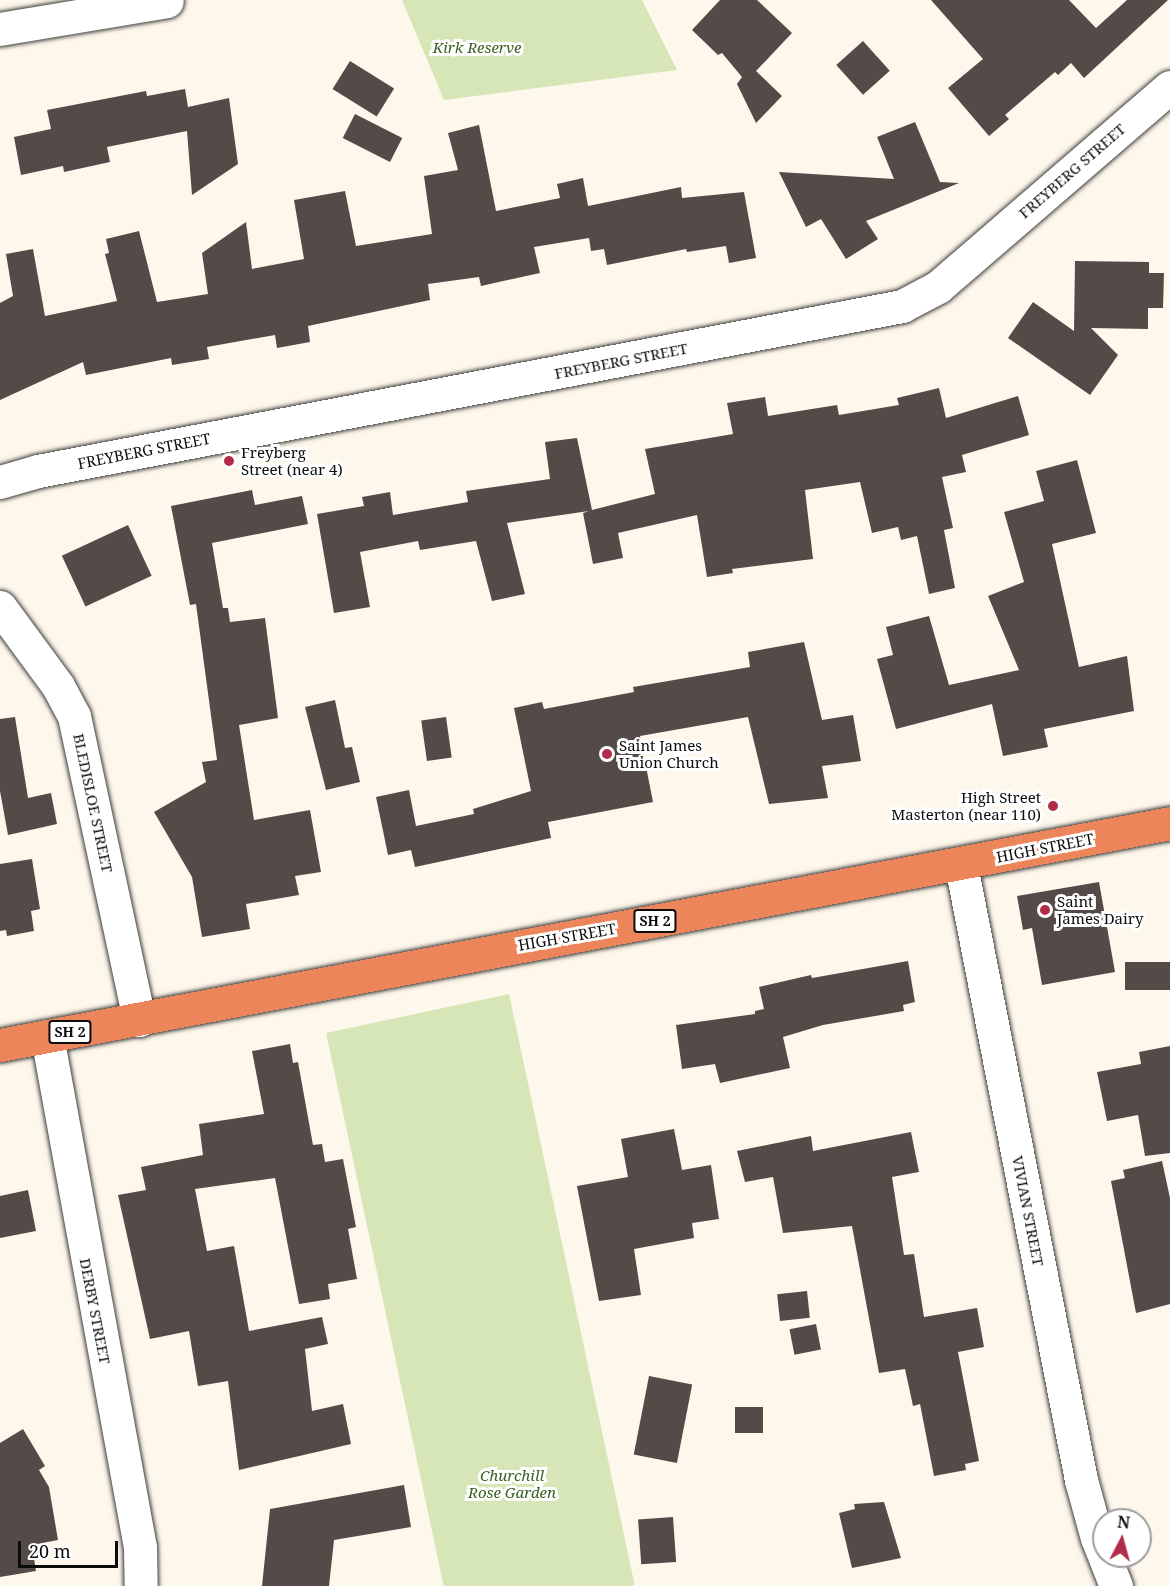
<!DOCTYPE html>
<style>
body{margin:0}
#map{position:relative;width:1170px;height:1586px;overflow:hidden;background:#fef7eb;font-family:"Noto Serif",serif}
div>[style]{position:absolute}
.green>*{inset:0;background:#d7e6b7;transform-origin:0 0}
.building>*{inset:0;background:#544b49;transform-origin:0 0}
.roads{filter:drop-shadow(0 0 2px #3f3f3f) drop-shadow(0 0 2px #3f3f3f)}
.minor>*{height:33px;margin:-16.5px;padding:0 16.5px;transform-origin:16.5px;border-radius:16.5px;background:#fff}
.highway>*{height:33px;margin:-16.5px;padding:0 16.5px;transform-origin:16.5px;border-radius:16.5px;background:#ed855a}
.dots>*{width:16px;height:16px;translate:-50% -50%;box-sizing:border-box;border:3px solid #fff;border-radius:50%}
span{translate:-50% -50%;white-space:nowrap;text-align:center;line-height:1.15;-webkit-text-stroke:6px #fff;paint-order:stroke}
.shield-label span{padding:2px 4px;background:#fff;border:2px solid;border-radius:4px;-webkit-text-stroke-width:0}
.shield-label{font-size:14px;color:#0c0c0c;font-weight:700}
.park-label{font-size:15px;color:#386020;font-style:italic}
.street-label{font-size:15px;color:#0c0c0c}
.poi-label{font-size:15px;color:#0c0c0c}
.left{translate:0 -50%;text-align:left}
.right{translate:-100% -50%;text-align:right}
.north{position:absolute;left:1092px;top:1508px;width:60px;height:60px;box-sizing:border-box;background:#fff;border:2px solid #9e9e9e;border-radius:50%;rotate:6deg;font-size:16px;font-weight:700;line-height:24px;text-align:center;color:#0c0c0c}
.north::after{content:'';display:block;margin:auto;width:21px;height:27px;background:#b42b49;clip-path:polygon(50% 0,100% 100%,50% 72%,0 100%)}
.scale{position:absolute;left:18px;top:1541px;width:100px;height:27px;box-sizing:border-box;border:3px solid #0c0c0c;border-top:0;padding-left:8px;font-size:18px;line-height:21px;white-space:nowrap;color:#0c0c0c;-webkit-text-stroke:4px #fff;paint-order:stroke}
</style>
<div id="map">
<div class="green">
<div style="clip-path:polygon(402px 0,642px 0,677px 70px,444px 100px)"></div>
<div style="left:509px;top:994px;width:604px;height:187px;rotate:78deg"></div>
</div>
<div class="building">
<div style="clip-path:polygon(720px 0,757px 0,792px 33px,756px 71px,782px 96px,756px 123px,737px 84px,742px 77px,722px 53px,718px 55px,692px 30px)"></div>
<div style="clip-path:polygon(931px 0,1069px 0,1096px 28px,1127px 0,1168px 0,1084px 78px,1071px 63px,1058px 75px,1055px 72px,1005px 115px,1009px 119px,989px 136px,948px 88px,983px 59px)"></div>
<div style="left:863px;top:41px;width:40px;height:36px;rotate:48deg"></div>
<div style="left:350px;top:61px;width:52px;height:33px;rotate:32deg"></div>
<div style="clip-path:polygon(185px 89px,188px 107px,229px 98px,238px 164px,192px 195px,187px 131px,107px 147px,110px 162px,64px 172px,63px 166px,21px 175px,14px 137px,51px 129px,47px 110px,146px 91px,147px 96px)"></div>
<div style="left:355px;top:114px;width:53px;height:27px;rotate:27deg"></div>
<div style="clip-path:polygon(915px 122px,940px 182px,959px 183px,866px 221px,878px 239px,846px 259px,821px 219px,806px 227px,779px 172px,894px 179px,877px 137px)"></div>
<div style="clip-path:polygon(479px 125px,496px 211px,560px 198px,557px 184px,583px 178px,588px 206px,681px 187px,682px 198px,744px 192px,756px 258px,729px 263px,726px 246px,687px 252px,686px 249px,607px 265px,604px 249px,591px 251px,589px 238px,534px 247px,540px 273px,481px 286px,479px 277px,428px 284px,430px 300px,308px 326px,310px 342px,277px 348px,275px 335px,207px 347px,209px 359px,172px 365px,171px 358px,86px 375px,83px 362px,0 400px,0 303px,13px 296px,6px 254px,33px 249px,45px 316px,117px 301px,105px 254px,109px 253px,106px 239px,139px 231px,157px 302px,208px 294px,202px 253px,246px 222px,252px 269px,304px 259px,294px 200px,345px 191px,356px 246px,432px 234px,424px 176px,458px 170px,448px 133px)"></div>
<div style="clip-path:polygon(1075px 261px,1149px 262px,1149px 273px,1164px 273px,1163px 308px,1148px 308px,1148px 329px,1091px 328px,1118px 355px,1090px 395px,1008px 338px,1033px 302px,1074px 331px)"></div>
<div style="clip-path:polygon(939px 388px,946px 418px,1018px 396px,1029px 435px,962px 455px,966px 472px,942px 477px,953px 528px,944px 530px,955px 588px,929px 594px,917px 536px,901px 540px,898px 527px,872px 533px,860px 482px,805px 490px,813px 559px,732px 569px,733px 573px,707px 577px,697px 515px,618px 533px,623px 558px,593px 564px,583px 513px,589px 511px,507px 523px,525px 594px,492px 601px,476px 541px,420px 550px,418px 541px,360px 552px,370px 607px,334px 613px,317px 514px,364px 506px,362px 497px,390px 492px,393px 515px,468px 502px,466px 491px,550px 479px,545px 442px,577px 438px,592px 510px,655px 494px,645px 449px,733px 434px,727px 403px,765px 397px,768px 416px,837px 405px,839px 415px,899px 405px,897px 398px)"></div>
<div style="clip-path:polygon(1077px 460px,1096px 533px,1052px 544px,1079px 667px,1127px 656px,1134px 711px,1044px 729px,1048px 747px,1003px 756px,992px 704px,896px 729px,877px 659px,893px 655px,886px 627px,929px 616px,949px 685px,1019px 670px,988px 596px,1024px 582px,1004px 512px,1044px 501px,1036px 471px)"></div>
<div style="clip-path:polygon(252px 490px,255px 505px,302px 496px,308px 524px,212px 543px,223px 608px,228px 608px,230px 622px,265px 618px,278px 718px,239px 725px,254px 820px,310px 810px,321px 872px,295px 876px,299px 895px,246px 904px,250px 929px,202px 937px,192px 877px,154px 812px,206px 782px,202px 762px,217px 760px,196px 604px,190px 605px,171px 506px)"></div>
<div style="left:128px;top:525px;width:56px;height:73px;rotate:65deg"></div>
<div style="clip-path:polygon(804px 642px,822px 720px,853px 715px,861px 761px,822px 766px,828px 798px,769px 804px,748px 717px,640px 736px,653px 802px,548px 822px,551px 838px,415px 867px,411px 850px,388px 855px,376px 797px,409px 790px,416px 826px,474px 814px,473px 809px,531px 791px,514px 708px,542px 702px,544px 709px,634px 692px,633px 687px,750px 667px,748px 652px)"></div>
<div style="clip-path:polygon(335px 700px,345px 748px,352px 747px,360px 782px,326px 790px,305px 707px)"></div>
<div style="clip-path:polygon(15px 717px,28px 798px,51px 793px,57px 824px,8px 835px,0 791px,0 719px)"></div>
<div style="left:446px;top:717px;width:41px;height:25px;rotate:82deg"></div>
<div style="clip-path:polygon(32px 859px,40px 909px,31px 911px,34px 931px,7px 936px,6px 930px,0 931px,0 864px)"></div>
<div style="clip-path:polygon(1099px 882px,1115px 972px,1042px 985px,1032px 928px,1023px 930px,1017px 896px)"></div>
<div style="clip-path:polygon(908px 961px,915px 1002px,903px 1005px,904px 1011px,823px 1025px,783px 1037px,790px 1068px,720px 1083px,715px 1064px,682px 1069px,676px 1025px,755px 1014px,755px 1011px,764px 1009px,759px 987px,811px 975px,812px 978px)"></div>
<div style="left:1170px;top:962px;width:28px;height:45px;rotate:90deg"></div>
<div style="clip-path:polygon(290px 1044px,293px 1063px,298px 1062px,313px 1145px,322px 1144px,325px 1162px,343px 1159px,356px 1227px,348px 1229px,357px 1279px,328px 1284px,330px 1299px,299px 1304px,275px 1178px,195px 1189px,207px 1251px,234px 1246px,249px 1331px,322px 1317px,328px 1344px,305px 1349px,312px 1411px,343px 1404px,351px 1444px,239px 1470px,228px 1381px,198px 1386px,189px 1331px,150px 1339px,118px 1195px,146px 1190px,141px 1167px,203px 1155px,199px 1124px,264px 1114px,252px 1051px)"></div>
<div style="clip-path:polygon(1170px 1046px,1170px 1153px,1145px 1156px,1138px 1115px,1107px 1121px,1097px 1072px,1141px 1064px,1139px 1052px)"></div>
<div style="clip-path:polygon(674px 1129px,682px 1170px,711px 1165px,719px 1219px,692px 1223px,694px 1238px,634px 1249px,641px 1295px,599px 1301px,577px 1186px,628px 1177px,621px 1139px)"></div>
<div style="clip-path:polygon(911px 1132px,919px 1172px,892px 1177px,904px 1255px,914px 1254px,924px 1317px,977px 1308px,984px 1347px,958px 1352px,979px 1461px,965px 1464px,966px 1470px,934px 1476px,920px 1404px,913px 1406px,905px 1369px,879px 1373px,852px 1226px,783px 1233px,773px 1177px,745px 1182px,737px 1151px,811px 1136px,813px 1151px)"></div>
<div style="clip-path:polygon(1162px 1161px,1170px 1198px,1170px 1304px,1136px 1313px,1111px 1181px,1125px 1178px,1123px 1170px)"></div>
<div style="clip-path:polygon(28px 1190px,36px 1231px,0 1238px,0 1196px)"></div>
<div style="left:807px;top:1291px;width:27px;height:30px;rotate:84deg"></div>
<div style="left:816px;top:1324px;width:26px;height:27px;rotate:79deg"></div>
<div style="left:649px;top:1376px;width:44px;height:80px;rotate:11deg"></div>
<div style="left:735px;top:1407px;width:28px;height:26px"></div>
<div style="clip-path:polygon(23px 1429px,45px 1466px,39px 1470px,49px 1487px,58px 1540px,32px 1545px,36px 1571px,0 1577px,0 1443px)"></div>
<div style="clip-path:polygon(404px 1485px,411px 1527px,334px 1540px,329px 1586px,262px 1586px,270px 1509px)"></div>
<div style="clip-path:polygon(884px 1502px,901px 1558px,852px 1568px,839px 1513px,855px 1509px,854px 1504px)"></div>
<div style="left:673px;top:1517px;width:45px;height:35px;rotate:86deg"></div>
</div>
<div class="roads">
<div class="minor">
<div style="left:0;top:29px;width:169px;rotate:-9.5deg"></div>
<div style="left:0;top:482px;width:40px;rotate:-16deg"></div>
<div style="left:38px;top:471px;width:880px;rotate:-10.81deg"></div>
<div style="left:902px;top:306px;width:41px;rotate:-27.8deg"></div>
<div style="left:938px;top:287px;width:306px;rotate:-40.8deg"></div>
<div style="left:0;top:607px;width:98px;rotate:53.7deg"></div>
<div style="left:58px;top:686px;width:34px;rotate:62deg"></div>
<div style="left:74px;top:716px;width:311px;rotate:77.9deg"></div>
<div style="left:961px;top:865px;width:627px;rotate:78.96deg"></div>
<div style="left:1081px;top:1480px;width:60px;rotate:74.6deg"></div>
<div style="left:1097px;top:1538px;width:52px;rotate:68.4deg"></div>
<div style="left:47px;top:1036px;width:519px;rotate:79.69deg"></div>
<div style="left:140px;top:1547px;width:39px;rotate:89deg"></div>
</div>
<div class="highway">
<div style="left:0;top:1045px;width:1191px;rotate:-10.74deg"></div>
</div>
</div>
<div class="dots">
<div style="left:229px;top:461px;background:#b42b49"></div>
<div style="left:607px;top:754px;background:#b42b49"></div>
<div style="left:1053px;top:806px;background:#b42b49"></div>
<div style="left:1045px;top:910px;background:#b42b49"></div>
</div>
<div class="shield-label">
<span style="left:655px;top:921px">SH 2</span>
<span style="left:70px;top:1032px">SH 2</span>
</div>
<div class="park-label">
<span style="left:477px;top:48px">Kirk Reserve</span>
<span style="left:512px;top:1484px">Churchill<br>Rose Garden</span>
</div>
<div class="street-label">
<span style="left:1072px;top:171px;rotate:-41deg">FREYBERG STREET</span>
<span style="left:621px;top:361px;rotate:-11deg">FREYBERG STREET</span>
<span style="left:144px;top:451px;rotate:-11deg">FREYBERG STREET</span>
<span style="left:93px;top:803px;rotate:78deg">BLEDISLOE STREET</span>
<span style="left:1045px;top:848px;rotate:-11deg">HIGH STREET</span>
<span style="left:567px;top:937px;rotate:-10deg">HIGH STREET</span>
<span style="left:1028px;top:1211px;rotate:79deg">VIVIAN STREET</span>
<span style="left:95px;top:1311px;rotate:79deg">DERBY STREET</span>
</div>
<div class="poi-label">
<span class="left" style="left:241px;top:461px">Freyberg<br>Street (near 4)</span>
<span class="left" style="left:619px;top:754px">Saint James<br>Union Church</span>
<span class="right" style="left:1041px;top:806px">High Street<br>Masterton (near 110)</span>
<span class="left" style="left:1057px;top:910px">Saint<br>James Dairy</span>
</div>
<div class="north">N</div>
<div class="scale">20 m</div>
</div>
